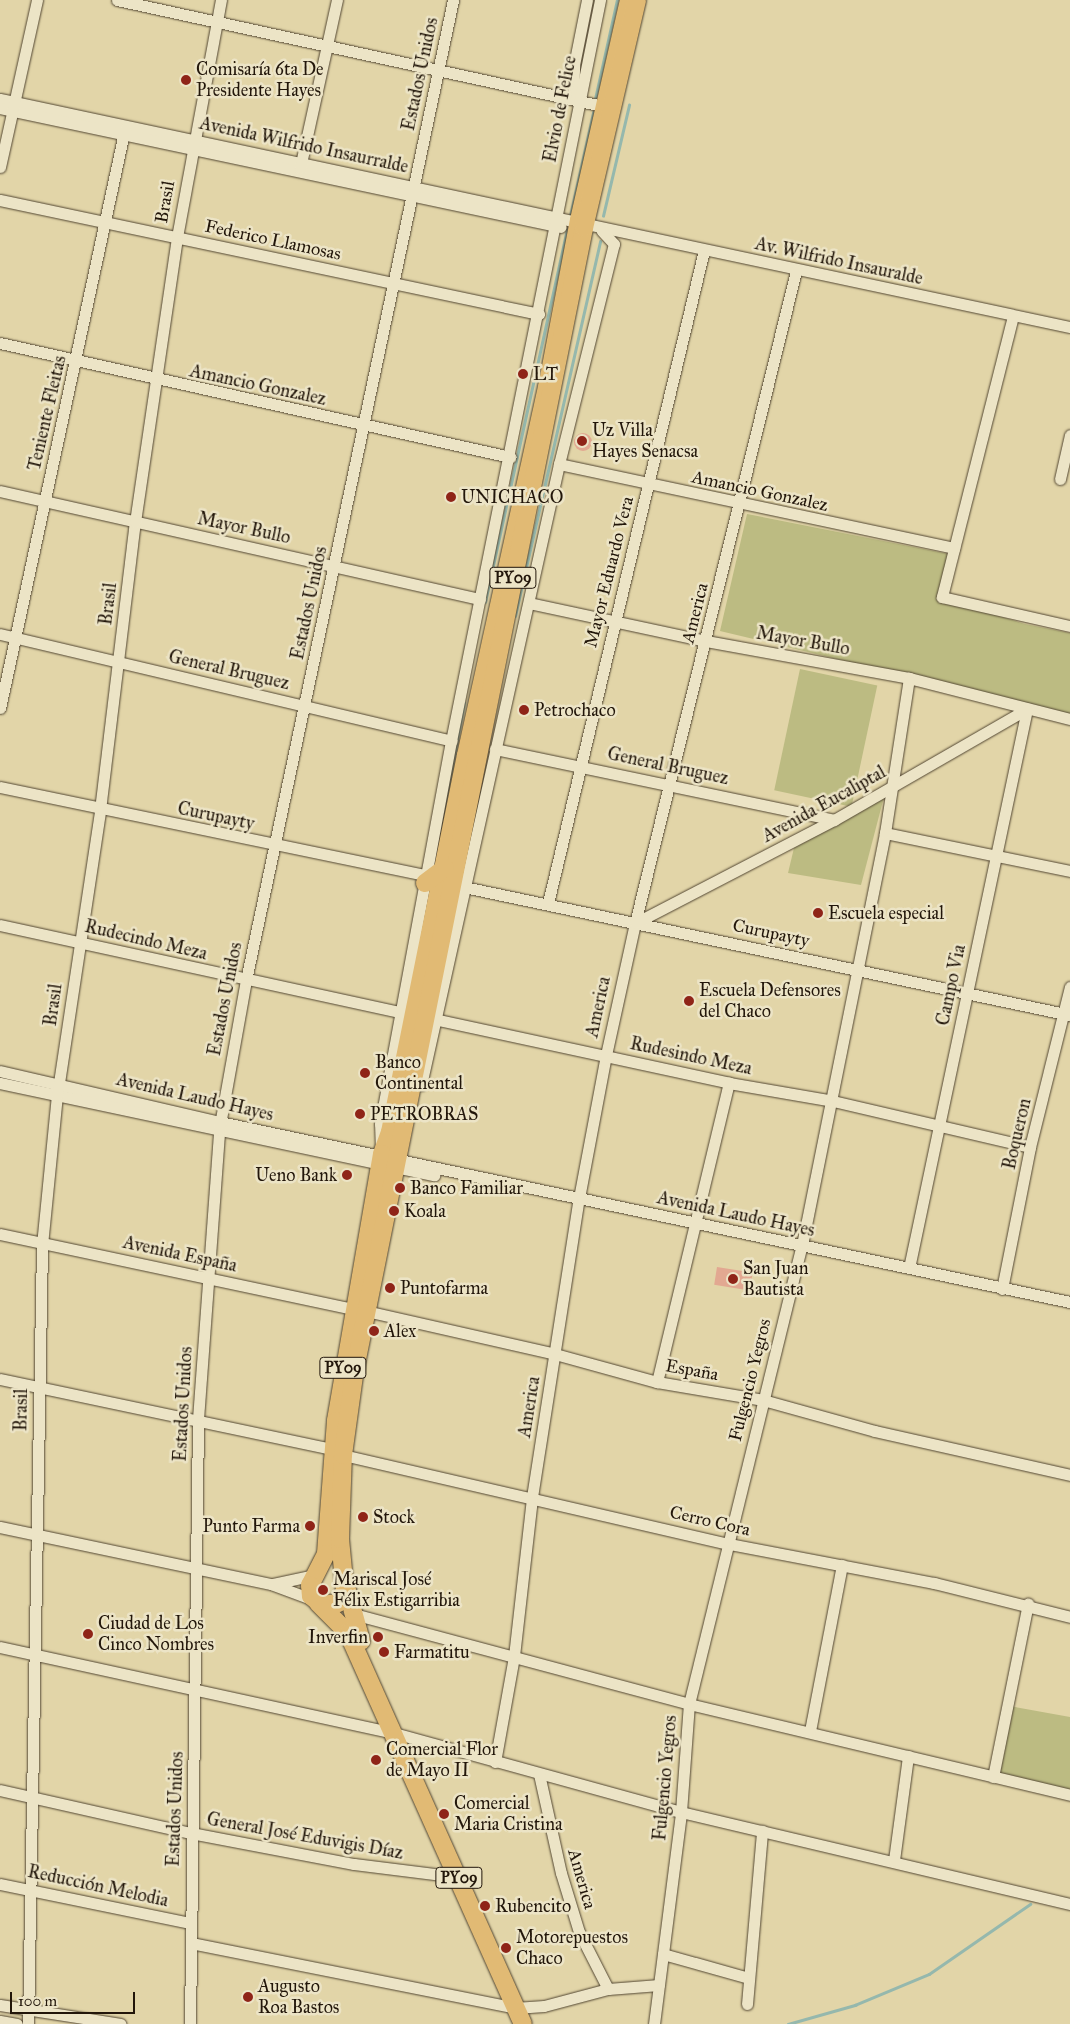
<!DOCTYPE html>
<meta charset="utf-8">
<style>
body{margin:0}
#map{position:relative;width:1070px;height:2024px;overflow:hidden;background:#e2d5a8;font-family:"IM FELL Great Primer",serif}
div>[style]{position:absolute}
.green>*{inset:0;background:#bcbb82;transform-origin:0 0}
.stream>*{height:2.5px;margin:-1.25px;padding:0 1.25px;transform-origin:1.25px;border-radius:1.25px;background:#95b8ad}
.building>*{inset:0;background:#e2a891;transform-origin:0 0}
.round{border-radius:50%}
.roads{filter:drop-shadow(0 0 1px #524632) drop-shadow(0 0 1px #524632)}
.minor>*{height:11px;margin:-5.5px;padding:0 5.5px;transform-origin:5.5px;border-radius:5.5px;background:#ece4c6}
.highway>*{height:18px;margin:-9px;padding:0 9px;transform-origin:9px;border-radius:9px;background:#e1ba74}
.dots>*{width:14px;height:14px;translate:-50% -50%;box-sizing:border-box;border:2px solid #ece4c6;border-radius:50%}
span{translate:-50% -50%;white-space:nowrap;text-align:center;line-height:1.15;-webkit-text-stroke:5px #ece4c6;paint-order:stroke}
.shield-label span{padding:1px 4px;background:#ece4c6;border:1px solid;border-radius:4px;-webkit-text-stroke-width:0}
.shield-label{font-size:16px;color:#22160a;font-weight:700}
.poi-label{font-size:18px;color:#22160a}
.left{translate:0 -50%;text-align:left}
.right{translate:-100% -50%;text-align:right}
.street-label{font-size:18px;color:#22160a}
.scale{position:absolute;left:10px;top:1992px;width:125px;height:22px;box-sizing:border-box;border:2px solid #22160a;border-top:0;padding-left:6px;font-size:15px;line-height:18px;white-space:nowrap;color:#22160a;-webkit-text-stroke:4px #ece4c6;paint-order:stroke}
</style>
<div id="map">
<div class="green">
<div style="clip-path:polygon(747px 514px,949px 554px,940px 598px,1025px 624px,1070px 633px,1070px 715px,720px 631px)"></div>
<div style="left:800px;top:669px;width:79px;height:124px;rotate:12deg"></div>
<div style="clip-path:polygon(884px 797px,861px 885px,788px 873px,794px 848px)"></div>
<div style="clip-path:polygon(1009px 1706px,1070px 1717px,1070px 1795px,993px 1777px)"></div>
</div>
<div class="stream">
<div style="left:595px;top:99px;width:101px;rotate:-77.5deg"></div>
<div style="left:570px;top:216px;width:106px;rotate:-77.4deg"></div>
<div style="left:603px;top:216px;width:114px;rotate:-76.8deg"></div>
<div style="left:485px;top:602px;width:382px;rotate:-77.6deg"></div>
<div style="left:515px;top:616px;width:384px;rotate:-77.2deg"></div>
<div style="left:439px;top:834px;width:133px;rotate:-79.2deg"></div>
<div style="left:788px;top:2024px;width:70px;rotate:-15.8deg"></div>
<div style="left:855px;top:2005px;width:80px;rotate:-22.7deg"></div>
<div style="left:929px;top:1974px;width:123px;rotate:-34.7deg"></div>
</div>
<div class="building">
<div class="round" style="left:574px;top:433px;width:18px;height:18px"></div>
<div style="left:717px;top:1267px;width:36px;height:18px;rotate:9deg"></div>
</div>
<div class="roads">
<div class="minor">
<div style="left:117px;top:0;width:502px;rotate:12.32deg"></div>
<div style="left:0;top:99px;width:1094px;rotate:12.03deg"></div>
<div style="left:573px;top:99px;width:34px;rotate:-88deg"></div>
<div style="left:574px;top:65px;width:66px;rotate:-78.7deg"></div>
<div style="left:0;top:108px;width:573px;rotate:11.98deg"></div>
<div style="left:0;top:167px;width:171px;rotate:-77.5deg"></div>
<div style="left:300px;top:168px;width:172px;rotate:-77.6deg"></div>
<div style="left:0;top:200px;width:551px;rotate:11.94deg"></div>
<div style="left:1013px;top:316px;width:290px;rotate:104.2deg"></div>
<div style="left:942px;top:597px;width:131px;rotate:12.8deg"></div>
<div style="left:0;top:343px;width:523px;rotate:12.6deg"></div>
<div style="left:559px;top:464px;width:404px;rotate:12deg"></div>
<div style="left:1060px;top:479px;width:45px;rotate:-77.2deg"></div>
<div style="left:0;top:491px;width:492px;rotate:12.7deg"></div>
<div style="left:529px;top:603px;width:181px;rotate:12.1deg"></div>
<div style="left:706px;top:641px;width:206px;rotate:10.3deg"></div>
<div style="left:909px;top:678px;width:166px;rotate:14.3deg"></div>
<div style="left:0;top:634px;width:464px;rotate:13.3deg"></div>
<div style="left:0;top:708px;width:593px;rotate:-77.84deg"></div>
<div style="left:495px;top:749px;width:346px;rotate:11.8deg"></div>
<div style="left:0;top:787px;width:435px;rotate:11.7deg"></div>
<div style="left:885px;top:833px;width:189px;rotate:11.6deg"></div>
<div style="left:464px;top:887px;width:619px;rotate:11.93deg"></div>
<div style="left:548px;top:903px;width:671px;rotate:-76.56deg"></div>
<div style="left:635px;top:923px;width:224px;rotate:-27.4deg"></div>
<div style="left:834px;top:820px;width:223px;rotate:-29.9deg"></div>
<div style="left:0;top:925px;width:412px;rotate:12.3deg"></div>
<div style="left:434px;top:1019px;width:302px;rotate:12.2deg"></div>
<div style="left:729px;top:1083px;width:106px;rotate:9.8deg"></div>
<div style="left:833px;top:1101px;width:202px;rotate:13.1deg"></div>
<div style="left:0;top:1071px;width:226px;rotate:13.1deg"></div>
<div style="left:220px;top:1122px;width:869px;rotate:11.96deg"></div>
<div style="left:0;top:1083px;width:444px;rotate:12deg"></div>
<div style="left:421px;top:1085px;width:636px;rotate:-77.47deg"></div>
<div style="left:559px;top:464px;width:227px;rotate:-76deg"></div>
<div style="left:614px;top:244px;width:18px;rotate:-133deg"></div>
<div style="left:381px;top:1150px;width:26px;rotate:-92deg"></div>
<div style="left:380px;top:1124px;width:390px;rotate:-79.5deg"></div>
<div style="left:451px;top:741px;width:756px;rotate:-78.63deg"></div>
<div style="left:0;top:1234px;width:362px;rotate:12deg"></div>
<div style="left:909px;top:1268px;width:571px;rotate:-78.08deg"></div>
<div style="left:1002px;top:1289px;width:145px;rotate:-78.8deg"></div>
<div style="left:1030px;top:1147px;width:165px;rotate:-76deg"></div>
<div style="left:366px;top:1311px;width:194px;rotate:12.8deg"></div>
<div style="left:555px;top:1354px;width:106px;rotate:15.4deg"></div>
<div style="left:657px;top:1382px;width:108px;rotate:9.6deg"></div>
<div style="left:763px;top:1400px;width:116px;rotate:15.5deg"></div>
<div style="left:875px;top:1431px;width:200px;rotate:12.7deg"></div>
<div style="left:0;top:1379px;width:339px;rotate:11.9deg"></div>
<div style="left:657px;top:1382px;width:308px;rotate:-76.5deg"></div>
<div style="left:343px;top:1455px;width:396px;rotate:13deg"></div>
<div style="left:729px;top:1544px;width:209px;rotate:10.8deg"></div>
<div style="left:934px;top:1583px;width:140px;rotate:14deg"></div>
<div style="left:0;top:1527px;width:277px;rotate:11.9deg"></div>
<div style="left:271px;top:1584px;width:46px;rotate:20.4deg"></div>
<div style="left:273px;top:1584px;width:43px;rotate:-12.1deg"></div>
<div style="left:350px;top:1613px;width:351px;rotate:15deg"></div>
<div style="left:689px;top:1704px;width:392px;rotate:13.4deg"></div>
<div style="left:0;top:1647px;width:403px;rotate:12.3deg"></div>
<div style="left:394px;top:1733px;width:298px;rotate:15.4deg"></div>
<div style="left:681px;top:1812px;width:400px;rotate:13.3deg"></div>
<div style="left:810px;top:1731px;width:169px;rotate:-79.1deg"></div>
<div style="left:495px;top:1762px;width:108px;rotate:-79.8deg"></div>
<div style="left:514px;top:1656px;width:160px;rotate:-83.5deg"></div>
<div style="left:532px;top:1497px;width:303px;rotate:-81.1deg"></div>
<div style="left:579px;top:1198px;width:146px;rotate:-79.3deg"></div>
<div style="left:606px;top:1055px;width:135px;rotate:-77.6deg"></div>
<div style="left:635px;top:923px;width:672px;rotate:-76.13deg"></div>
<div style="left:539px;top:1774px;width:101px;rotate:77.5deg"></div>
<div style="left:561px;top:1873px;width:62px;rotate:73deg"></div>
<div style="left:579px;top:1932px;width:64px;rotate:63deg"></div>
<div style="left:993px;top:1777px;width:177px;rotate:-78.6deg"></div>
<div style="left:0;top:1790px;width:196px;rotate:12.7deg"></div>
<div style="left:191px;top:1833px;width:166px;rotate:10.8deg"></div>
<div style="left:354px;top:1864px;width:105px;rotate:7.1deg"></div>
<div style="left:894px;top:1860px;width:105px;rotate:-82.3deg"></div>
<div style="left:0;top:1884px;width:194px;rotate:11.6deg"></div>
<div style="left:191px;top:1943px;width:330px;rotate:11.3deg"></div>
<div style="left:515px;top:2008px;width:29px;rotate:-4deg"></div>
<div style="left:544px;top:2006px;width:66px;rotate:-14.9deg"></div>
<div style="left:608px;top:1989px;width:51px;rotate:-4.5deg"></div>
<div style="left:663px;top:1954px;width:89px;rotate:15.6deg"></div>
<div style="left:747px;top:2004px;width:174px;rotate:-85deg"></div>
<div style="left:0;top:2005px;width:122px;rotate:8.9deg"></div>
<div style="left:0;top:2021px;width:17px;rotate:10deg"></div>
<div style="left:28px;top:2024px;width:779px;rotate:-88.97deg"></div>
<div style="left:42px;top:1245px;width:150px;rotate:-84.3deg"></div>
<div style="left:57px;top:1096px;width:289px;rotate:-81.4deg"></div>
<div style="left:100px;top:810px;width:290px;rotate:-83.1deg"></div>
<div style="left:135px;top:522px;width:288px;rotate:-81.6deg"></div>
<div style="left:177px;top:237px;width:241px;rotate:-79.5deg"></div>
<div style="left:190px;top:2024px;width:605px;rotate:-89.24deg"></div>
<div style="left:198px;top:1419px;width:290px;rotate:-85.8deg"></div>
<div style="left:219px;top:1130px;width:152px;rotate:-79.8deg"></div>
<div style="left:246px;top:980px;width:1002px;rotate:-78.07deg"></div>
<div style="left:654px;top:2024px;width:214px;rotate:-82.7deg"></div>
<div style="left:681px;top:1812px;width:108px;rotate:-85.8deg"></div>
<div style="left:689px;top:1704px;width:473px;rotate:-76.2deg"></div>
<div style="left:802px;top:1245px;width:420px;rotate:-78.6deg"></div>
<div style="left:885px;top:833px;width:157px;rotate:-81.2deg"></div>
</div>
<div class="highway">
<div style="left:629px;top:0;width:226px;rotate:102.8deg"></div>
<div style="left:579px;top:220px;width:170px;rotate:100.8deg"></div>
<div style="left:547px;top:387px;width:377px;rotate:102.4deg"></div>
<div style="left:466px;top:755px;width:385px;rotate:101.4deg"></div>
<div style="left:390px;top:1132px;width:23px;rotate:110deg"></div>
<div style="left:382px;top:1154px;width:271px;rotate:99.8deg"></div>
<div style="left:336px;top:1421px;width:133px;rotate:94.3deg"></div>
<div style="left:326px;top:1554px;width:35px;rotate:117deg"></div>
<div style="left:310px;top:1585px;width:11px;rotate:85deg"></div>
<div style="left:311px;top:1596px;width:14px;rotate:39deg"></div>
<div style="left:322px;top:1605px;width:16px;rotate:-7deg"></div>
<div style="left:338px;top:1603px;width:14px;rotate:-60deg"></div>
<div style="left:345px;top:1591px;width:52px;rotate:-95.5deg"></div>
<div style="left:340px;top:1539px;width:84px;rotate:-88deg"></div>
<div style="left:343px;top:1455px;width:87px;rotate:-82.1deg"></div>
<div style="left:355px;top:1369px;width:1164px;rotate:-78.65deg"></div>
<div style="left:584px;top:228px;width:234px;rotate:-76.9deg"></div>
<div style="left:425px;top:883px;width:25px;rotate:-37deg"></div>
<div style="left:346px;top:1586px;width:57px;rotate:74.7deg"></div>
<div style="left:318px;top:1603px;width:42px;rotate:45deg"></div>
<div style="left:348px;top:1633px;width:428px;rotate:65.9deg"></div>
</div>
</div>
<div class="dots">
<div style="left:186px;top:80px;background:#8f2418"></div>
<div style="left:523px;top:374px;background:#8f2418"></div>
<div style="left:582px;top:441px;background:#8f2418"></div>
<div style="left:451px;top:497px;background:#8f2418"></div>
<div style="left:524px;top:710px;background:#8f2418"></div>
<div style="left:818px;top:913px;background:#8f2418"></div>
<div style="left:689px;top:1001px;background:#8f2418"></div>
<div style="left:365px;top:1073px;background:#8f2418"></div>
<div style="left:360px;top:1114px;background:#8f2418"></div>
<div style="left:347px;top:1175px;background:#8f2418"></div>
<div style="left:400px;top:1188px;background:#8f2418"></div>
<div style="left:394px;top:1211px;background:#8f2418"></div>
<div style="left:733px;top:1279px;background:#8f2418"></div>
<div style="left:390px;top:1288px;background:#8f2418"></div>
<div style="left:374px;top:1331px;background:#8f2418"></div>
<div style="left:363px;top:1517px;background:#8f2418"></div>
<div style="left:310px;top:1526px;background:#8f2418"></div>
<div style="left:323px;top:1590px;background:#8f2418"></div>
<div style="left:88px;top:1634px;background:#8f2418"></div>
<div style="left:378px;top:1637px;background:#8f2418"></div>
<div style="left:384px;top:1652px;background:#8f2418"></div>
<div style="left:376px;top:1760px;background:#8f2418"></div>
<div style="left:444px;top:1814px;background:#8f2418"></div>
<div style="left:485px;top:1906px;background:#8f2418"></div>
<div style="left:506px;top:1948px;background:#8f2418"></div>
<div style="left:248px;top:1997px;background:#8f2418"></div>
</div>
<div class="shield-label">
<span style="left:513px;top:578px">PY09</span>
<span style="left:343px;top:1368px">PY09</span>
<span style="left:459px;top:1878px">PY09</span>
</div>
<div class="poi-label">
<span class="left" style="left:196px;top:80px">Comisaría 6ta De<br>Presidente Hayes</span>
<span class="left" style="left:533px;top:374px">LT</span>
<span class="left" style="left:592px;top:441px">Uz Villa<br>Hayes Senacsa</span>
<span class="left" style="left:461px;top:497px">UNICHACO</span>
<span class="left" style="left:534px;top:710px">Petrochaco</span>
<span class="left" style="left:828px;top:913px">Escuela especial</span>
<span class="left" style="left:699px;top:1001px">Escuela Defensores<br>del Chaco</span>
<span class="left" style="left:375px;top:1073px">Banco<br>Continental</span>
<span class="left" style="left:370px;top:1114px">PETROBRAS</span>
<span class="right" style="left:337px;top:1175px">Ueno Bank</span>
<span class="left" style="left:410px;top:1188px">Banco Familiar</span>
<span class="left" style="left:404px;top:1211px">Koala</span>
<span class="left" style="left:743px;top:1279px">San Juan<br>Bautista</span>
<span class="left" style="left:400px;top:1288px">Puntofarma</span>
<span class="left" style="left:384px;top:1331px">Alex</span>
<span class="left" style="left:373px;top:1517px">Stock</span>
<span class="right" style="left:300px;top:1526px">Punto Farma</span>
<span class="left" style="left:333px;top:1590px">Mariscal José<br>Félix Estigarribia</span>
<span class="left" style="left:98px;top:1634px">Ciudad de Los<br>Cinco Nombres</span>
<span class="right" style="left:368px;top:1637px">Inverfin</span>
<span class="left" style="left:394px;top:1652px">Farmatitu</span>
<span class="left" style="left:386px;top:1760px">Comercial Flor<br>de Mayo II</span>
<span class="left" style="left:454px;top:1814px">Comercial<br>Maria Cristina</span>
<span class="left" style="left:495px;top:1906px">Rubencito</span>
<span class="left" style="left:516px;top:1948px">Motorepuestos<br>Chaco</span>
<span class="left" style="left:258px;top:1997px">Augusto<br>Roa Bastos</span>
</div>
<div class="street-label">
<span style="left:420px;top:74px;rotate:-78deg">Estados Unidos</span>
<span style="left:560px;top:109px;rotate:-79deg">Elvio de Felice</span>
<span style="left:304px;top:145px;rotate:12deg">Avenida Wilfrido Insaurralde</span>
<span style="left:165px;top:202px;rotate:-80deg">Brasil</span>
<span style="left:273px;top:240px;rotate:12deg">Federico Llamosas</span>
<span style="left:839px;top:261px;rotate:12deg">Av. Wilfrido Insauralde</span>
<span style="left:258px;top:385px;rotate:12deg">Amancio Gonzalez</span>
<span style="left:47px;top:413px;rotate:-77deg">Teniente Fleitas</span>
<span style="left:760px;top:491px;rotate:12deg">Amancio Gonzalez</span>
<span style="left:244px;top:528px;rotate:12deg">Mayor Bullo</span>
<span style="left:609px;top:572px;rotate:-76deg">Mayor Eduardo Vera</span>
<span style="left:309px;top:603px;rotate:-78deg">Estados Unidos</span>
<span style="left:108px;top:604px;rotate:-83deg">Brasil</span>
<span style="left:695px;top:613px;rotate:-76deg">America</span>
<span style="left:803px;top:641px;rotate:10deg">Mayor Bullo</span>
<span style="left:229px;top:670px;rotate:13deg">General Bruguez</span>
<span style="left:668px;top:766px;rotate:12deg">General Bruguez</span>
<span style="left:824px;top:804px;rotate:-29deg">Avenida Eucaliptal</span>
<span style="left:216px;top:816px;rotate:12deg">Curupayty</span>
<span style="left:771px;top:933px;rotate:12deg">Curupayty</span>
<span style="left:146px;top:940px;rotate:13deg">Rudecindo Meza</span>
<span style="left:951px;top:985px;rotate:-78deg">Campo Via</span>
<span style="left:225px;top:999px;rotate:-79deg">Estados Unidos</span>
<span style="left:53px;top:1005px;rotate:-82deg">Brasil</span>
<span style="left:598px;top:1007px;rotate:-78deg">America</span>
<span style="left:691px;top:1056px;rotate:12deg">Rudesindo Meza</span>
<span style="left:195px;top:1097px;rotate:13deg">Avenida Laudo Hayes</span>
<span style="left:1017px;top:1134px;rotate:-77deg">Boqueron</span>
<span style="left:736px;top:1214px;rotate:12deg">Avenida Laudo Hayes</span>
<span style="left:180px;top:1254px;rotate:12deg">Avenida España</span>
<span style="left:692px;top:1370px;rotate:10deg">España</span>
<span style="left:750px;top:1380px;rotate:-76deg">Fulgencio Yegros</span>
<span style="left:183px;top:1404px;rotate:-87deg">Estados Unidos</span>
<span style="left:529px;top:1407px;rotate:-81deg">America</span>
<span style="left:21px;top:1410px;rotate:-89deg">Brasil</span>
<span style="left:710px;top:1521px;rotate:13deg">Cerro Cora</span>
<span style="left:665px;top:1778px;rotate:-85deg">Fulgencio Yegros</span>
<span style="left:175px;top:1809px;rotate:-88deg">Estados Unidos</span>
<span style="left:305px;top:1836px;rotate:10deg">General José Eduvigis Díaz</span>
<span style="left:582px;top:1879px;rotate:74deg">America</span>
<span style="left:98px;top:1886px;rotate:12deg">Reducción Melodia</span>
</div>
<div class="scale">100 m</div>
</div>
